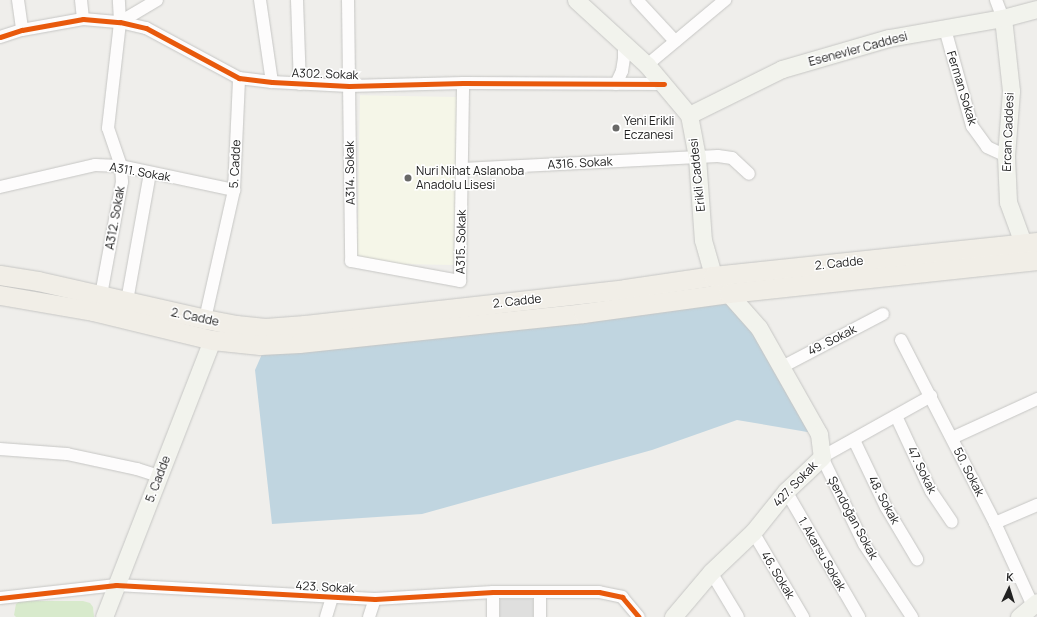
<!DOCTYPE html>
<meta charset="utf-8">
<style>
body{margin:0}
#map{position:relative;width:1037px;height:617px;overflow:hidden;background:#efeeeb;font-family:Manrope,sans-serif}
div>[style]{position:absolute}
.education>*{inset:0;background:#f5f6e8;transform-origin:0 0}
.grass>*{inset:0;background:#d8eacc}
.parking>*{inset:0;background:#dfdfde;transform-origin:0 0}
.water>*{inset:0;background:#c0d5e0}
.roads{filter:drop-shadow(0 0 1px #c6c6c4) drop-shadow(0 0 1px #c6c6c4)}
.minor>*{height:12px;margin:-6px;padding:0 6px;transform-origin:6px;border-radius:6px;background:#fdfcfc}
.secondary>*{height:17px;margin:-8.5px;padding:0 8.5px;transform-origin:8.5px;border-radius:8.5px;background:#f2f3ed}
.primary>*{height:19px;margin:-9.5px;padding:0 9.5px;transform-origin:9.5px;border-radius:9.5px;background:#f1eee7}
.cycleway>*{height:5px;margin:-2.5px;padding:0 2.5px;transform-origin:2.5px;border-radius:2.5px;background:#e8590c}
.dots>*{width:11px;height:11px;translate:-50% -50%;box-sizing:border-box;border:2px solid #fff;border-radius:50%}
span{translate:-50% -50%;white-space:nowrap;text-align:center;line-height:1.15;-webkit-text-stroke:3px #fff;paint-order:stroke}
.street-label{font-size:12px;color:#212121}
.poi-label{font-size:12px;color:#212121}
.left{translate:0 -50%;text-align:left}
.north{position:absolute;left:989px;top:569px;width:40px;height:40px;-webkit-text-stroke:3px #fff;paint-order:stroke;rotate:4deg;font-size:11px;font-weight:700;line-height:16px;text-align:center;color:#212121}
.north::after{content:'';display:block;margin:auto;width:14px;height:18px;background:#212121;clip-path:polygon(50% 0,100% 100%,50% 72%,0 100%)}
</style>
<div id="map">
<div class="education">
<div style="left:458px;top:97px;width:168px;height:98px;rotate:91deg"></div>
</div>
<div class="grass">
<div style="clip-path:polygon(20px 601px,83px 601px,90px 603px,93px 607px,94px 617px,16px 617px,14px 615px,16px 604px)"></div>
</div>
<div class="parking">
<div style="left:533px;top:599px;width:18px;height:33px;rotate:90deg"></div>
</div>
<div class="water">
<div style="clip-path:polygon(729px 293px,819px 434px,737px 420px,652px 450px,422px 514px,272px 524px,255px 370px,266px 345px)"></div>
</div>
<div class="roads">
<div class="minor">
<div style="left:18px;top:0;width:30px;rotate:82deg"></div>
<div style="left:81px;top:0;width:19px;rotate:84deg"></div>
<div style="left:260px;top:0;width:83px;rotate:81.7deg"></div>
<div style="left:297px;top:0;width:84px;rotate:88deg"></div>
<div style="left:348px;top:0;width:261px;rotate:89.3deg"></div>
<div style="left:351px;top:261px;width:111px;rotate:10.4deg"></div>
<div style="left:460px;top:281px;width:198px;rotate:-89.1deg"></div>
<div style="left:637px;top:0;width:56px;rotate:47.2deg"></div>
<div style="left:996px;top:0;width:19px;rotate:69deg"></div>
<div style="left:120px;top:22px;width:43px;rotate:-30.7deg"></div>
<div style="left:945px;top:29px;width:101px;rotate:74.4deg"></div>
<div style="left:972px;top:126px;width:26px;rotate:54deg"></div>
<div style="left:987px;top:147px;width:21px;rotate:25deg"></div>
<div style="left:0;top:37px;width:23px;rotate:-18deg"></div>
<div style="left:22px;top:30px;width:62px;rotate:-10.2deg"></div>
<div style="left:83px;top:19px;width:37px;rotate:5deg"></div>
<div style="left:120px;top:22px;width:27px;rotate:13deg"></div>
<div style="left:146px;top:28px;width:106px;rotate:28.3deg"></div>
<div style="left:239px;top:78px;width:33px;rotate:7deg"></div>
<div style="left:272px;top:82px;width:77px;rotate:3deg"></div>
<div style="left:349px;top:86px;width:114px;rotate:-1.5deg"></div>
<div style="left:463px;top:83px;width:201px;rotate:0.3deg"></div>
<div style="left:647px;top:65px;width:102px;rotate:-39.8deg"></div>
<div style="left:616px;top:84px;width:14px;rotate:-65deg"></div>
<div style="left:622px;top:71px;width:13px;rotate:-81deg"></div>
<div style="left:624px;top:58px;width:14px;rotate:-90deg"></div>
<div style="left:462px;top:169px;width:256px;rotate:-2.9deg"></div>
<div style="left:718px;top:156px;width:14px;rotate:8deg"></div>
<div style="left:732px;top:158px;width:23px;rotate:43deg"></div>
<div style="left:0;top:187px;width:98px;rotate:-13deg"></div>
<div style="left:95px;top:165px;width:26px;rotate:2deg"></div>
<div style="left:121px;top:166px;width:116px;rotate:12deg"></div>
<div style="left:101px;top:295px;width:115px;rotate:-79.5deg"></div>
<div style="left:122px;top:182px;width:16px;rotate:-94deg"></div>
<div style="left:121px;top:166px;width:40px;rotate:-108.9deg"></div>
<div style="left:108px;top:128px;width:107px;rotate:-83.5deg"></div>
<div style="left:120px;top:22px;width:22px;rotate:-93deg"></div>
<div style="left:127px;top:301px;width:130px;rotate:-79.8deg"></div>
<div style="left:205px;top:319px;width:132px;rotate:-77.3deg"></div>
<div style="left:234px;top:190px;width:112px;rotate:-87.4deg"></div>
<div style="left:901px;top:340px;width:206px;rotate:62.8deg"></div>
<div style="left:995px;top:523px;width:91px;rotate:65.4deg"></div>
<div style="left:782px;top:367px;width:114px;rotate:-27.7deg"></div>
<div style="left:896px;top:416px;width:83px;rotate:65deg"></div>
<div style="left:931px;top:491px;width:37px;rotate:56deg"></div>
<div style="left:952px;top:438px;width:94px;rotate:-24.6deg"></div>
<div style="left:854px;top:440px;width:74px;rotate:64.5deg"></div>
<div style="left:886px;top:507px;width:61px;rotate:59.2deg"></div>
<div style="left:0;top:449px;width:67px;rotate:4.3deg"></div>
<div style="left:67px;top:454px;width:72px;rotate:12.1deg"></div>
<div style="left:137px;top:469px;width:22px;rotate:18deg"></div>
<div style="left:786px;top:491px;width:146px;rotate:59.9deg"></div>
<div style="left:995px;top:523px;width:46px;rotate:-23.2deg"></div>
<div style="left:753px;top:532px;width:99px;rotate:59.5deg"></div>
<div style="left:711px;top:572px;width:52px;rotate:59deg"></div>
<div style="left:493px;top:592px;width:25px;rotate:90deg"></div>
<div style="left:540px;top:592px;width:25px;rotate:90deg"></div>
<div style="left:0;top:598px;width:117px;rotate:-6.4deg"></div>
<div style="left:116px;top:585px;width:259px;rotate:3.1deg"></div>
<div style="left:375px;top:599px;width:118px;rotate:-3.4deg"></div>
<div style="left:493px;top:592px;width:106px"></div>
<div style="left:599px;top:592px;width:24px;rotate:12deg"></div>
<div style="left:622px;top:597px;width:26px;rotate:50deg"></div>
<div style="left:326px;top:617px;width:21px;rotate:-73deg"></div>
<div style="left:369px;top:617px;width:19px;rotate:-72deg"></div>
<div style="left:912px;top:617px;width:87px;rotate:-123.3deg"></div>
<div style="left:864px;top:544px;width:97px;rotate:-115.8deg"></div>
<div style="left:822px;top:457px;width:125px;rotate:-29.2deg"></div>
</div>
<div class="secondary">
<div style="left:576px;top:0;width:96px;rotate:42.5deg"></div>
<div style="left:647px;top:65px;width:65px;rotate:50deg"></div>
<div style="left:689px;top:115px;width:43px;rotate:79.2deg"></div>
<div style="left:697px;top:157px;width:83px;rotate:85.9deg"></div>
<div style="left:703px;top:240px;width:37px;rotate:74deg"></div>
<div style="left:713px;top:276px;width:69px;rotate:48.5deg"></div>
<div style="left:759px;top:328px;width:122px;rotate:60.5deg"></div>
<div style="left:819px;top:434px;width:23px;rotate:83deg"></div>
<div style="left:822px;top:457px;width:50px;rotate:136.6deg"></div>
<div style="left:786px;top:491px;width:53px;rotate:128.8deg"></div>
<div style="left:753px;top:532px;width:58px;rotate:136.4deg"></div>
<div style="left:711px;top:572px;width:59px;rotate:130.2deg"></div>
<div style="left:1003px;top:18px;width:73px;rotate:83.7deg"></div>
<div style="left:1011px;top:91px;width:65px;rotate:94.4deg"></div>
<div style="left:1006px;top:156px;width:46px;rotate:87.5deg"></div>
<div style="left:1008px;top:202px;width:44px;rotate:69.9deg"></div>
<div style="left:1023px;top:243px;width:14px;rotate:56deg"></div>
<div style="left:689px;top:115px;width:104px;rotate:-26.3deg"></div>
<div style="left:782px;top:69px;width:111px;rotate:-16.2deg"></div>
<div style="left:889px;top:38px;width:116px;rotate:-10deg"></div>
<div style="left:1003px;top:18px;width:35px;rotate:-15deg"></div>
<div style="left:104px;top:617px;width:297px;rotate:-68.7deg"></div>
<div style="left:1019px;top:617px;width:23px;rotate:-40deg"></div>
</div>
<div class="primary">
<div style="left:0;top:275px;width:38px;rotate:9deg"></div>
<div style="left:38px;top:281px;width:171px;rotate:12.8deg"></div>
<div style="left:205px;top:319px;width:32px;rotate:11deg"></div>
<div style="left:236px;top:325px;width:29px;rotate:6deg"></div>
<div style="left:265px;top:328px;width:40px;rotate:-4.3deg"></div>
<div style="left:305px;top:325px;width:322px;rotate:-6.4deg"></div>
<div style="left:625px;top:289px;width:89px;rotate:-8.4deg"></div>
<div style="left:713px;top:276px;width:326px;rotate:-6deg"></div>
<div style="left:0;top:295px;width:94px;rotate:9.8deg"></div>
<div style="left:93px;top:311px;width:122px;rotate:13.7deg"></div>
<div style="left:212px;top:340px;width:48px;rotate:5.9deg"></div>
<div style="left:260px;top:345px;width:39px;rotate:-3deg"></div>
<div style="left:299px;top:343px;width:286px;rotate:-6deg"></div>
<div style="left:583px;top:313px;width:147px;rotate:-7.8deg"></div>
<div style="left:729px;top:293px;width:310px;rotate:-6.1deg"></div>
</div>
</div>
<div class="cycleway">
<div style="left:0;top:37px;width:23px;rotate:-18deg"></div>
<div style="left:22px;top:30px;width:62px;rotate:-10.2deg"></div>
<div style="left:83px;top:19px;width:37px;rotate:5deg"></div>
<div style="left:120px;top:22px;width:27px;rotate:13deg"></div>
<div style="left:146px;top:28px;width:106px;rotate:28.3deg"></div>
<div style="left:239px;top:78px;width:33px;rotate:7deg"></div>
<div style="left:272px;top:82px;width:77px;rotate:3deg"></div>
<div style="left:349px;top:86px;width:114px;rotate:-1.5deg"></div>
<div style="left:463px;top:83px;width:201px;rotate:0.3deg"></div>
<div style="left:0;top:598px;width:117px;rotate:-6.4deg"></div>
<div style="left:116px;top:585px;width:259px;rotate:3.1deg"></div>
<div style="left:375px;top:599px;width:118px;rotate:-3.4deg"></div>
<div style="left:493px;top:592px;width:106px"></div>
<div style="left:599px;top:592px;width:24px;rotate:12deg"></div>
<div style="left:622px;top:597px;width:26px;rotate:50deg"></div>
</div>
<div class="dots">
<div style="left:616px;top:128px;background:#696968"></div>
<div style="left:408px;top:178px;background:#696968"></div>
</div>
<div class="street-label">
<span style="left:858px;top:49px;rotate:-15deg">Esenevler Caddesi</span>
<span style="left:325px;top:74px;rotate:2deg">A302. Sokak</span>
<span style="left:962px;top:88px;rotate:73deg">Ferman Sokak</span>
<span style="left:1008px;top:132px;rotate:-88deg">Ercan Caddesi</span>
<span style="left:580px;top:163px;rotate:-3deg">A316. Sokak</span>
<span style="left:235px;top:164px;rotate:-87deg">5. Cadde</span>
<span style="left:140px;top:172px;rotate:10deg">A311. Sokak</span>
<span style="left:350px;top:173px;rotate:-91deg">A314. Sokak</span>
<span style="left:697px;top:175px;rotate:-96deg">Erikli Caddesi</span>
<span style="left:115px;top:218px;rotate:-80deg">A312. Sokak</span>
<span style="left:461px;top:242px;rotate:-89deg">A315. Sokak</span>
<span style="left:839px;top:263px;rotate:-6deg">2. Cadde</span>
<span style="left:517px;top:301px;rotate:-6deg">2. Cadde</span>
<span style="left:195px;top:317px;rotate:12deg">2. Cadde</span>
<span style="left:832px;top:340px;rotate:-27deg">49. Sokak</span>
<span style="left:922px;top:470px;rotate:64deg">47. Sokak</span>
<span style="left:969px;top:472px;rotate:63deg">50. Sokak</span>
<span style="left:158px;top:479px;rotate:-69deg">5. Cadde</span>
<span style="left:795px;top:484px;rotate:-46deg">427. Sokak</span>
<span style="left:884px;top:500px;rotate:62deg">48. Sokak</span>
<span style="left:853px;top:518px;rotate:62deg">Şendoğan Sokak</span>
<span style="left:822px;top:554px;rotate:60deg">1. Akarsu Sokak</span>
<span style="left:778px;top:575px;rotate:59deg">46. Sokak</span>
<span style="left:325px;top:587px;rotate:3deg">423. Sokak</span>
</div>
<div class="poi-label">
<span class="left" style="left:624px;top:128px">Yeni Erikli<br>Eczanesi</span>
<span class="left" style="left:416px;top:178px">Nuri Nihat Aslanoba<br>Anadolu Lisesi</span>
</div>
<div class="north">K</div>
</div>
